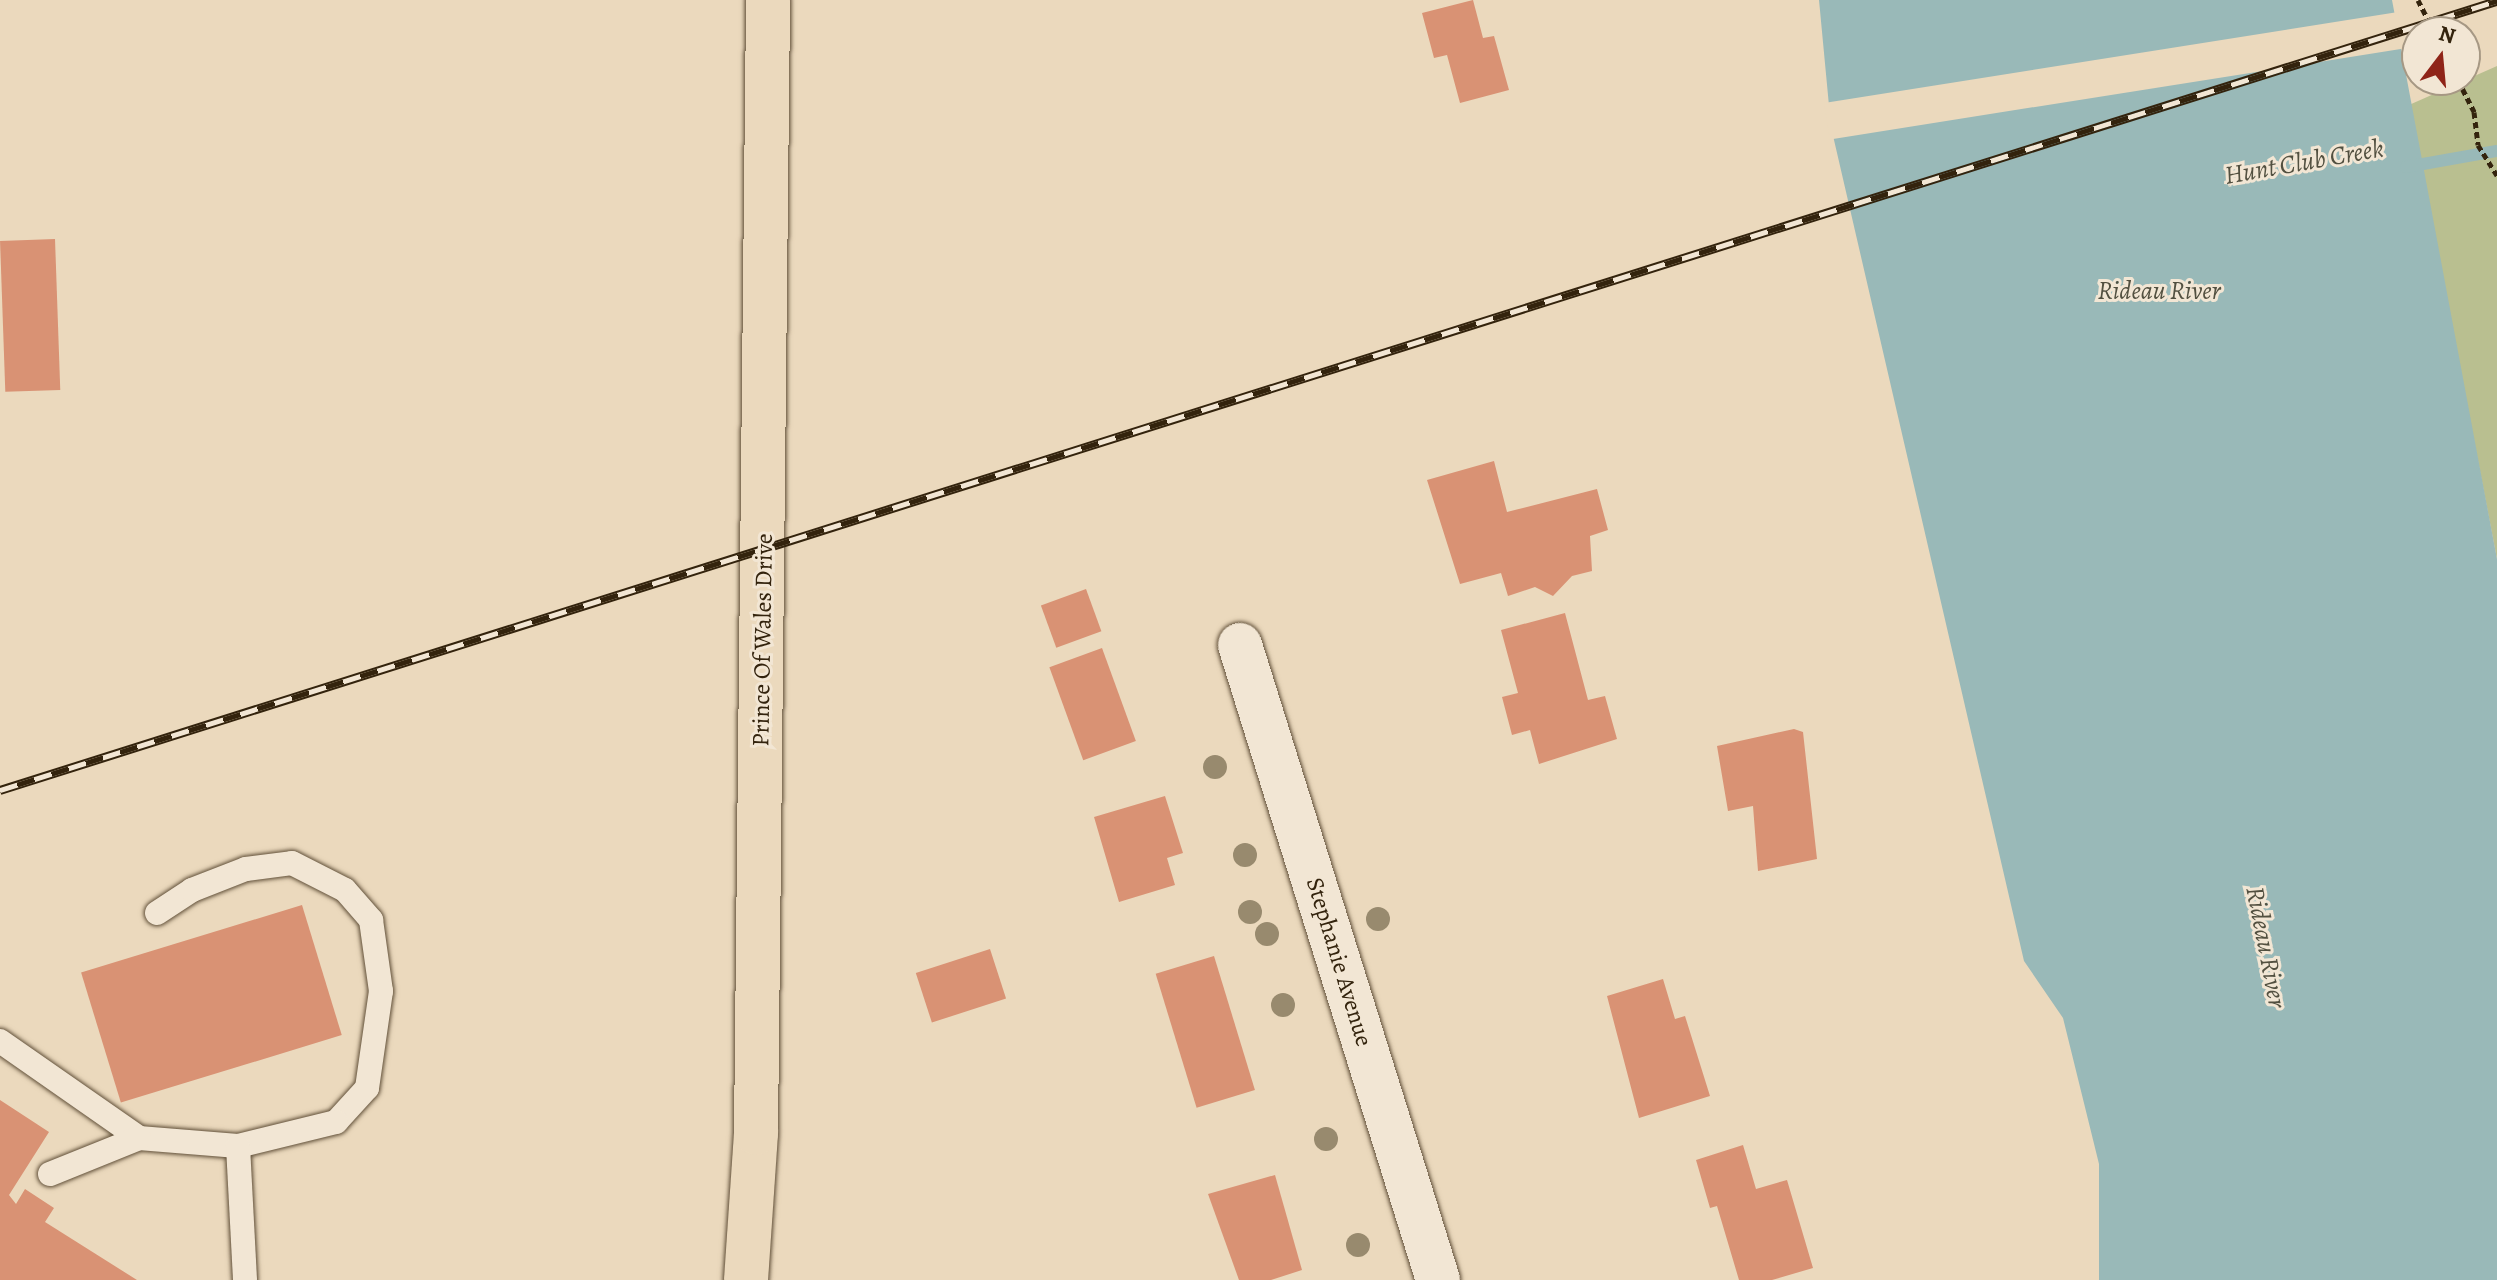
<!DOCTYPE html>
<style>
body{margin:0}
#map{position:relative;width:2497px;height:1280px;overflow:hidden;background:#ebd9bd;font-family:Alegreya,serif}
div>[style]{position:absolute}
.green>*{inset:0;background:#b9bf90}
.water>*{inset:0;background:#99b9b8}
.pier>*{inset:0;background:#ebd9bd;transform-origin:0 0}
.stream>*{height:12px;margin:-6px;padding:0 6px;transform-origin:6px;border-radius:6px;background:#99b9b8}
.building>*{inset:0;background:#d99274;transform-origin:0 0}
.path>*{height:5px;margin-top:-2.5px;transform-origin:0;background:repeating-linear-gradient(90deg,#33230d 0 6px,transparent 0 10px)}
.roads{filter:drop-shadow(0 0 2px #615039) drop-shadow(0 0 2px #615039)}
.lane>*{height:24px;margin:-12px;padding:0 12px;transform-origin:12px;border-radius:12px;background:#f2e6d4}
.street>*{height:44px;margin:-22px;padding:0 22px;transform-origin:22px;border-radius:22px;background:#f2e6d4}
.primary>*{height:44px;margin:-22px;padding:0 22px;transform-origin:22px;border-radius:22px;background:#ebd9bd}
.rail>*{height:9px;margin-top:-4.5px;transform-origin:0;background:repeating-linear-gradient(90deg,#f2e6d4 0 18px,#33230d 0 36px);box-sizing:border-box;border-block:2px solid #33230d}
.trees>*{width:24px;height:24px;margin:-12px;border-radius:50%;background:#988a6e}
span{translate:-50% -50%;white-space:nowrap;text-align:center;line-height:1.15;-webkit-text-stroke:6px #f2e6d4;paint-order:stroke}
.street-label{font-size:24px;color:#33230d}
.water-label{font-size:26px;color:#525040;font-style:italic}
.north{position:absolute;left:2401px;top:16px;width:80px;height:80px;box-sizing:border-box;background:#f2e6d4;border:2px solid #a69884;border-radius:50%;rotate:16deg;font-size:22px;font-weight:700;line-height:32px;text-align:center;color:#33230d}
.north::after{content:'';display:block;margin:auto;width:28px;height:36px;background:#8f2418;clip-path:polygon(50% 0,100% 100%,50% 72%,0 100%)}
</style>
<div id="map">
<div class="green">
<div style="clip-path:polygon(2497px 66px,2497px 559px,2409px 105px)"></div>
</div>
<div class="water">
<div style="clip-path:polygon(1819px 0,2392px 0,2497px 559px,2497px 1280px,2099px 1280px,2099px 1164px,2063px 1018px,2024px 961px,1831px 127px)"></div>
</div>
<div class="pier">
<div style="left:2398px;top:12px;width:37px;height:581px;rotate:81deg"></div>
</div>
<div class="stream">
<div style="left:2406px;top:167px;width:92px;rotate:-10deg"></div>
</div>
<div class="building">
<div style="clip-path:polygon(1473px 0,1483px 38px,1494px 36px,1509px 90px,1460px 103px,1447px 55px,1434px 58px,1422px 13px)"></div>
<div style="left:55px;top:239px;width:151px;height:55px;rotate:88deg"></div>
<div style="clip-path:polygon(1494px 461px,1507px 512px,1597px 489px,1608px 530px,1590px 536px,1592px 571px,1572px 576px,1553px 596px,1535px 587px,1508px 596px,1501px 573px,1460px 584px,1427px 480px)"></div>
<div style="left:1086px;top:589px;width:45px;height:48px;rotate:70deg"></div>
<div style="clip-path:polygon(1565px 613px,1588px 700px,1605px 696px,1617px 739px,1539px 764px,1530px 730px,1512px 735px,1502px 697px,1518px 693px,1501px 630px)"></div>
<div style="left:1102px;top:648px;width:99px;height:56px;rotate:70deg"></div>
<div style="clip-path:polygon(1794px 729px,1803px 732px,1817px 859px,1758px 871px,1753px 806px,1728px 811px,1717px 746px)"></div>
<div style="clip-path:polygon(1165px 796px,1183px 853px,1167px 858px,1175px 885px,1119px 902px,1094px 817px)"></div>
<div style="left:302px;top:905px;width:136px;height:231px;rotate:73deg"></div>
<div style="left:990px;top:949px;width:52px;height:78px;rotate:72deg"></div>
<div style="left:1214px;top:956px;width:140px;height:61px;rotate:73deg"></div>
<div style="clip-path:polygon(1663px 979px,1675px 1019px,1685px 1016px,1710px 1096px,1639px 1118px,1607px 996px)"></div>
<div style="clip-path:polygon(0 1100px,49px 1132px,9px 1195px,16px 1204px,25px 1189px,54px 1208px,45px 1222px,137px 1280px,0 1280px)"></div>
<div style="clip-path:polygon(1743px 1145px,1756px 1189px,1787px 1180px,1813px 1268px,1772px 1280px,1739px 1280px,1717px 1206px,1710px 1208px,1696px 1160px)"></div>
<div style="clip-path:polygon(1275px 1175px,1302px 1270px,1271px 1280px,1239px 1280px,1208px 1194px)"></div>
</div>
<div class="path">
<div style="left:2418px;top:0;width:36px;rotate:63deg"></div>
<div style="left:2458px;top:80px;width:36px;rotate:63deg"></div>
<div style="left:2474px;top:112px;width:33px;rotate:83deg"></div>
<div style="left:2478px;top:145px;width:36px;rotate:58deg"></div>
</div>
<div class="roads">
<div class="lane">
<div style="left:157px;top:913px;width:42px;rotate:-33.3deg"></div>
<div style="left:192px;top:890px;width:58px;rotate:-21.3deg"></div>
<div style="left:246px;top:869px;width:46px;rotate:-7.4deg"></div>
<div style="left:292px;top:863px;width:59px;rotate:27deg"></div>
<div style="left:345px;top:890px;width:40px;rotate:49deg"></div>
<div style="left:371px;top:920px;width:72px;rotate:82deg"></div>
<div style="left:381px;top:991px;width:98px;rotate:98.2deg"></div>
<div style="left:367px;top:1088px;width:46px;rotate:132.4deg"></div>
<div style="left:336px;top:1122px;width:101px;rotate:166.2deg"></div>
<div style="left:0;top:1041px;width:169px;rotate:34.9deg"></div>
<div style="left:139px;top:1138px;width:99px;rotate:4.6deg"></div>
<div style="left:238px;top:1146px;width:134px;rotate:87deg"></div>
<div style="left:50px;top:1174px;width:96px;rotate:-22deg"></div>
</div>
<div class="street">
<div style="left:1240px;top:645px;width:665px;rotate:72.68deg"></div>
</div>
<div class="primary">
<div style="left:746px;top:1280px;width:147px;rotate:-86.1deg"></div>
<div style="left:756px;top:1133px;width:1133px;rotate:-89.39deg"></div>
</div>
</div>
<div class="rail">
<div style="left:0;top:790px;width:2619px;rotate:-17.54deg"></div>
</div>
<div class="trees">
<div style="left:1215px;top:767px"></div>
<div style="left:1245px;top:855px"></div>
<div style="left:1250px;top:912px"></div>
<div style="left:1378px;top:919px"></div>
<div style="left:1267px;top:934px"></div>
<div style="left:1283px;top:1005px"></div>
<div style="left:1326px;top:1139px"></div>
<div style="left:1358px;top:1245px"></div>
</div>
<div class="street-label">
<span style="left:763px;top:640px;rotate:-89deg">Prince Of Wales Drive</span>
<span style="left:1339px;top:962px;rotate:73deg">Stephanie Avenue</span>
</div>
<div class="water-label">
<span style="left:2304px;top:162px;rotate:-10deg">Hunt Club Creek</span>
<span style="left:2159px;top:291px">Rideau River</span>
<span style="left:2266px;top:947px;rotate:79deg">Rideau River</span>
</div>
<div class="north">N</div>
</div>
